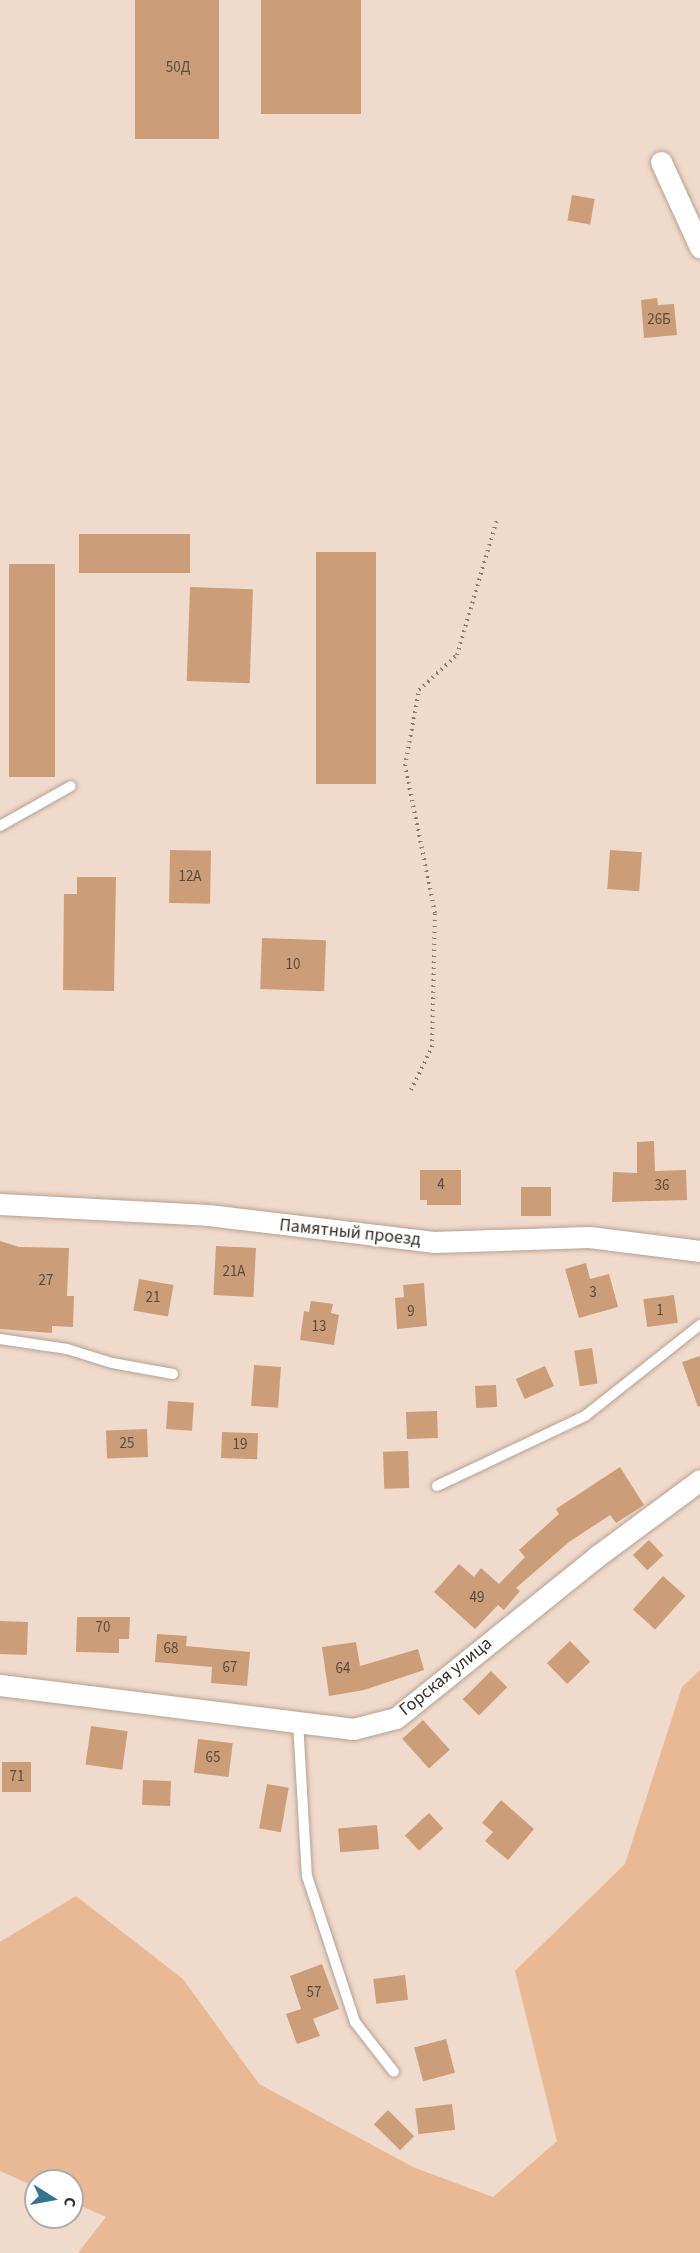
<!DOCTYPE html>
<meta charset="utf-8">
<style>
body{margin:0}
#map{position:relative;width:700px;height:2253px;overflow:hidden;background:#f0dacb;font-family:"Source Sans 3",sans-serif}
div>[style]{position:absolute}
.green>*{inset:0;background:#e9b894}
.building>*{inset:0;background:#cc9d79;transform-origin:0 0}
.path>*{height:4px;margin-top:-2px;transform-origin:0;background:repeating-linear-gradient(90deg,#8a7c72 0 1.5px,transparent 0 6px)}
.roads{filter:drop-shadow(0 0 2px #b5a192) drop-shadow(0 0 2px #b5a192)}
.service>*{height:10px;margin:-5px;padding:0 5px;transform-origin:5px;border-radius:5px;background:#fff}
.minor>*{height:21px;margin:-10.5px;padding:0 10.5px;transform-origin:10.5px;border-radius:10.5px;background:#fff}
span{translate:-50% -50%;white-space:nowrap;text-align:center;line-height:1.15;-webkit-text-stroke:4.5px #fff;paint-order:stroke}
.number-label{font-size:15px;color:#5c4a3c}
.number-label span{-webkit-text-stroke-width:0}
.street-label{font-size:18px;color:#362e28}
.north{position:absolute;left:24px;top:2169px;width:60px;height:60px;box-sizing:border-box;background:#fff;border:2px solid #afaba9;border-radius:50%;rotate:101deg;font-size:16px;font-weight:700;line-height:24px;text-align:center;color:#362e28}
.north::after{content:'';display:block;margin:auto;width:21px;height:27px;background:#357488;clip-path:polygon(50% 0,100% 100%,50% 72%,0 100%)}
</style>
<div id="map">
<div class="green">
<div style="clip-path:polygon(700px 1670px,700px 2253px,78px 2253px,106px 2217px,72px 2202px,72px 2181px,36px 2181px,36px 2187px,0 2171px,0 1942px,76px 1896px,183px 1979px,259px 2084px,413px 2167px,493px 2197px,557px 2141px,515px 1971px,625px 1864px,682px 1687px)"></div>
</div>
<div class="building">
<div style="left:135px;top:0;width:84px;height:139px"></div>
<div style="left:261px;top:0;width:100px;height:114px"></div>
<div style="left:572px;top:195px;width:23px;height:26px;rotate:10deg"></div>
<div style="clip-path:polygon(657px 298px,658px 305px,674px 304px,677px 335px,644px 338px,641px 300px)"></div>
<div style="left:190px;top:534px;width:39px;height:111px;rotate:90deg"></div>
<div style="left:316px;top:552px;width:60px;height:232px"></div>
<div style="left:9px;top:564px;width:46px;height:213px"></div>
<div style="left:190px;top:587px;width:63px;height:94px;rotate:2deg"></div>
<div style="left:170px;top:850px;width:41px;height:53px;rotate:1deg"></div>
<div style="left:610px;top:850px;width:32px;height:39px;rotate:4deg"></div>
<div style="clip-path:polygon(77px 877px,116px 877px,114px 991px,63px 990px,64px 894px,77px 894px)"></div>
<div style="left:262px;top:938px;width:64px;height:51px;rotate:2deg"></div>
<div style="clip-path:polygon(654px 1141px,655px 1171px,686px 1170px,687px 1200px,612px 1202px,613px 1172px,637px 1173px,637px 1142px)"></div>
<div style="clip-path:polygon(420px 1170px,461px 1170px,461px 1205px,427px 1205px,427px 1200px,420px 1200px)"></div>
<div style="left:521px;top:1187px;width:30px;height:29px"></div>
<div style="clip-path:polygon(0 1241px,19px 1247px,69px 1248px,67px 1296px,74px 1296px,73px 1327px,52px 1326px,52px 1333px,0 1329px)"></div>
<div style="left:216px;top:1246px;width:40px;height:49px;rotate:3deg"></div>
<div style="clip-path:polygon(586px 1263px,590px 1279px,609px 1274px,618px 1307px,579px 1318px,565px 1269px)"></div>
<div style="left:139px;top:1279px;width:35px;height:32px;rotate:10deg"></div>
<div style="clip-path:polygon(424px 1283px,427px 1326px,397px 1329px,395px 1298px,404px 1297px,403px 1285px)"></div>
<div style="left:674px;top:1295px;width:28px;height:31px;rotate:82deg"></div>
<div style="clip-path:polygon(311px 1301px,333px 1304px,331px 1313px,339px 1315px,334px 1345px,300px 1340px,304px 1311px,309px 1312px)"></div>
<div style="left:592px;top:1348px;width:36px;height:18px;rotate:81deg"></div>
<div style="clip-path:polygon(700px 1356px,700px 1406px,698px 1407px,682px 1362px)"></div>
<div style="left:254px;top:1365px;width:27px;height:41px;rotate:4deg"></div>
<div style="left:545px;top:1366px;width:22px;height:32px;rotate:66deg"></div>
<div style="left:496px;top:1385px;width:22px;height:21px;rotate:87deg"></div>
<div style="left:168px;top:1401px;width:26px;height:28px;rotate:4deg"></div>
<div style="left:437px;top:1411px;width:27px;height:31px;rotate:88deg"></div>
<div style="left:147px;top:1429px;width:28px;height:41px;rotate:88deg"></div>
<div style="left:222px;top:1432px;width:36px;height:26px;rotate:2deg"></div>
<div style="left:408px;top:1451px;width:37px;height:25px;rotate:88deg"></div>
<div style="clip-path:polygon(620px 1467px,644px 1505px,616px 1523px,610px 1515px,569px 1542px,516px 1588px,520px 1591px,504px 1610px,498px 1605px,475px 1629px,434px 1592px,459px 1564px,474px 1577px,481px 1568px,499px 1584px,525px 1557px,519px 1550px,559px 1514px,556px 1509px)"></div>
<div style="left:649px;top:1540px;width:21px;height:22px;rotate:47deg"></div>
<div style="left:663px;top:1576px;width:30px;height:45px;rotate:42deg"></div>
<div style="clip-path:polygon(77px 1617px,130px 1617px,129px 1639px,119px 1639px,119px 1653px,76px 1652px)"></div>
<div style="left:0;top:1621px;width:28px;height:33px;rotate:2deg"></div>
<div style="clip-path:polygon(157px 1634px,187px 1636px,186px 1646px,250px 1652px,247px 1686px,211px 1683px,212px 1667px,155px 1662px)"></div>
<div style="left:570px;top:1641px;width:29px;height:32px;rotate:46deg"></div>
<div style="clip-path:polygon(356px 1642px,360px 1666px,418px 1649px,424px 1670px,364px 1690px,329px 1696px,322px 1647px)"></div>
<div style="left:491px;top:1671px;width:23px;height:40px;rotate:45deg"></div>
<div style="left:423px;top:1720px;width:40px;height:28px;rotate:48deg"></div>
<div style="left:91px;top:1726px;width:37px;height:39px;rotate:8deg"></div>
<div style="left:198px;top:1739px;width:35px;height:34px;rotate:7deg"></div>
<div style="left:2px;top:1762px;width:29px;height:30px"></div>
<div style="left:143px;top:1780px;width:28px;height:25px;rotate:2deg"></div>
<div style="left:267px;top:1784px;width:22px;height:45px;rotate:10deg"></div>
<div style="clip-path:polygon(501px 1800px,534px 1829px,508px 1860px,485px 1841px,493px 1832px,482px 1823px)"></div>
<div style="left:429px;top:1813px;width:21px;height:33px;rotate:47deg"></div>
<div style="left:377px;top:1825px;width:24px;height:39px;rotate:85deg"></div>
<div style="clip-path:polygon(322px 1964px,339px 2009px,313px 2019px,320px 2036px,297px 2044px,286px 2014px,301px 2009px,290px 1976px)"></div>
<div style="left:405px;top:1975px;width:25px;height:32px;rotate:83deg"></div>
<div style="left:446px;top:2039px;width:35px;height:33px;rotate:75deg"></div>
<div style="left:452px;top:2104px;width:26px;height:37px;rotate:83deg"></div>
<div style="left:388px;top:2110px;width:37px;height:20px;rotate:45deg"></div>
</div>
<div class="path">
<div style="left:411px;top:1090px;width:48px;rotate:-64deg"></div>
<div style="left:432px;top:1047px;width:134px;rotate:-88.7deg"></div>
<div style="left:435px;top:913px;width:150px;rotate:-101.5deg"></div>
<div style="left:405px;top:766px;width:77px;rotate:-79.6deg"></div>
<div style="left:419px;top:690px;width:52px;rotate:-42.6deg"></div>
<div style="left:457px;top:655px;width:142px;rotate:-73.6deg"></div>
</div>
<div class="roads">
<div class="service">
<div style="left:0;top:826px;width:81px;rotate:-29.4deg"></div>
<div style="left:0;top:1339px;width:68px;rotate:8.5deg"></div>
<div style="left:67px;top:1349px;width:47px;rotate:17.3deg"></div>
<div style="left:112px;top:1363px;width:62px;rotate:10.2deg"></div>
<div style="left:437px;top:1486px;width:164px;rotate:-25.3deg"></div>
<div style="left:585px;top:1416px;width:147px;rotate:-38.4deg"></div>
<div style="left:298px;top:1722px;width:154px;rotate:86.7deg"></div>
<div style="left:307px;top:1876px;width:154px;rotate:71.8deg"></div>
<div style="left:355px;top:2022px;width:63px;rotate:52deg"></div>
</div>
<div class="minor">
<div style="left:661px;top:162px;width:94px;rotate:65.4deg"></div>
<div style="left:0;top:1204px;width:208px;rotate:3deg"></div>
<div style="left:208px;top:1215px;width:227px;rotate:6.8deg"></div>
<div style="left:433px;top:1242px;width:156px;rotate:-1.8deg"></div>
<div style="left:589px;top:1237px;width:112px;rotate:7.2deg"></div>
<div style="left:0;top:1685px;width:356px;rotate:7.1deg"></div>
<div style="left:353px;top:1729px;width:44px;rotate:-14.3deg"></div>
<div style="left:396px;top:1718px;width:257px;rotate:-38.8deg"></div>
<div style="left:596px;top:1557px;width:129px;rotate:-36.5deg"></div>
</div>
</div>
<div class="number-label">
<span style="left:178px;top:68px">50Д</span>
<span style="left:659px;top:320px">26Б</span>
<span style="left:190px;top:877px">12А</span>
<span style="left:293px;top:965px">10</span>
<span style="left:441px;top:1185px">4</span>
<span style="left:662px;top:1186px">36</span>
<span style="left:234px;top:1272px">21А</span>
<span style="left:46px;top:1281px">27</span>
<span style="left:593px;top:1293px">3</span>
<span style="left:153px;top:1298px">21</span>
<span style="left:660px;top:1311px">1</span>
<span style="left:411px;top:1312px">9</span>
<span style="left:319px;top:1327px">13</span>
<span style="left:127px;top:1444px">25</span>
<span style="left:240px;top:1445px">19</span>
<span style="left:477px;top:1598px">49</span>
<span style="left:103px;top:1628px">70</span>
<span style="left:171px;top:1649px">68</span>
<span style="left:230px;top:1668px">67</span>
<span style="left:343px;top:1669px">64</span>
<span style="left:213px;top:1758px">65</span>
<span style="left:17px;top:1777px">71</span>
<span style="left:314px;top:1993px">57</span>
</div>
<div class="street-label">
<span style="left:350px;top:1233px;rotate:6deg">Памятный проезд</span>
<span style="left:446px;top:1677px;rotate:-39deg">Горская улица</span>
</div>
<div class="north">С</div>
</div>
